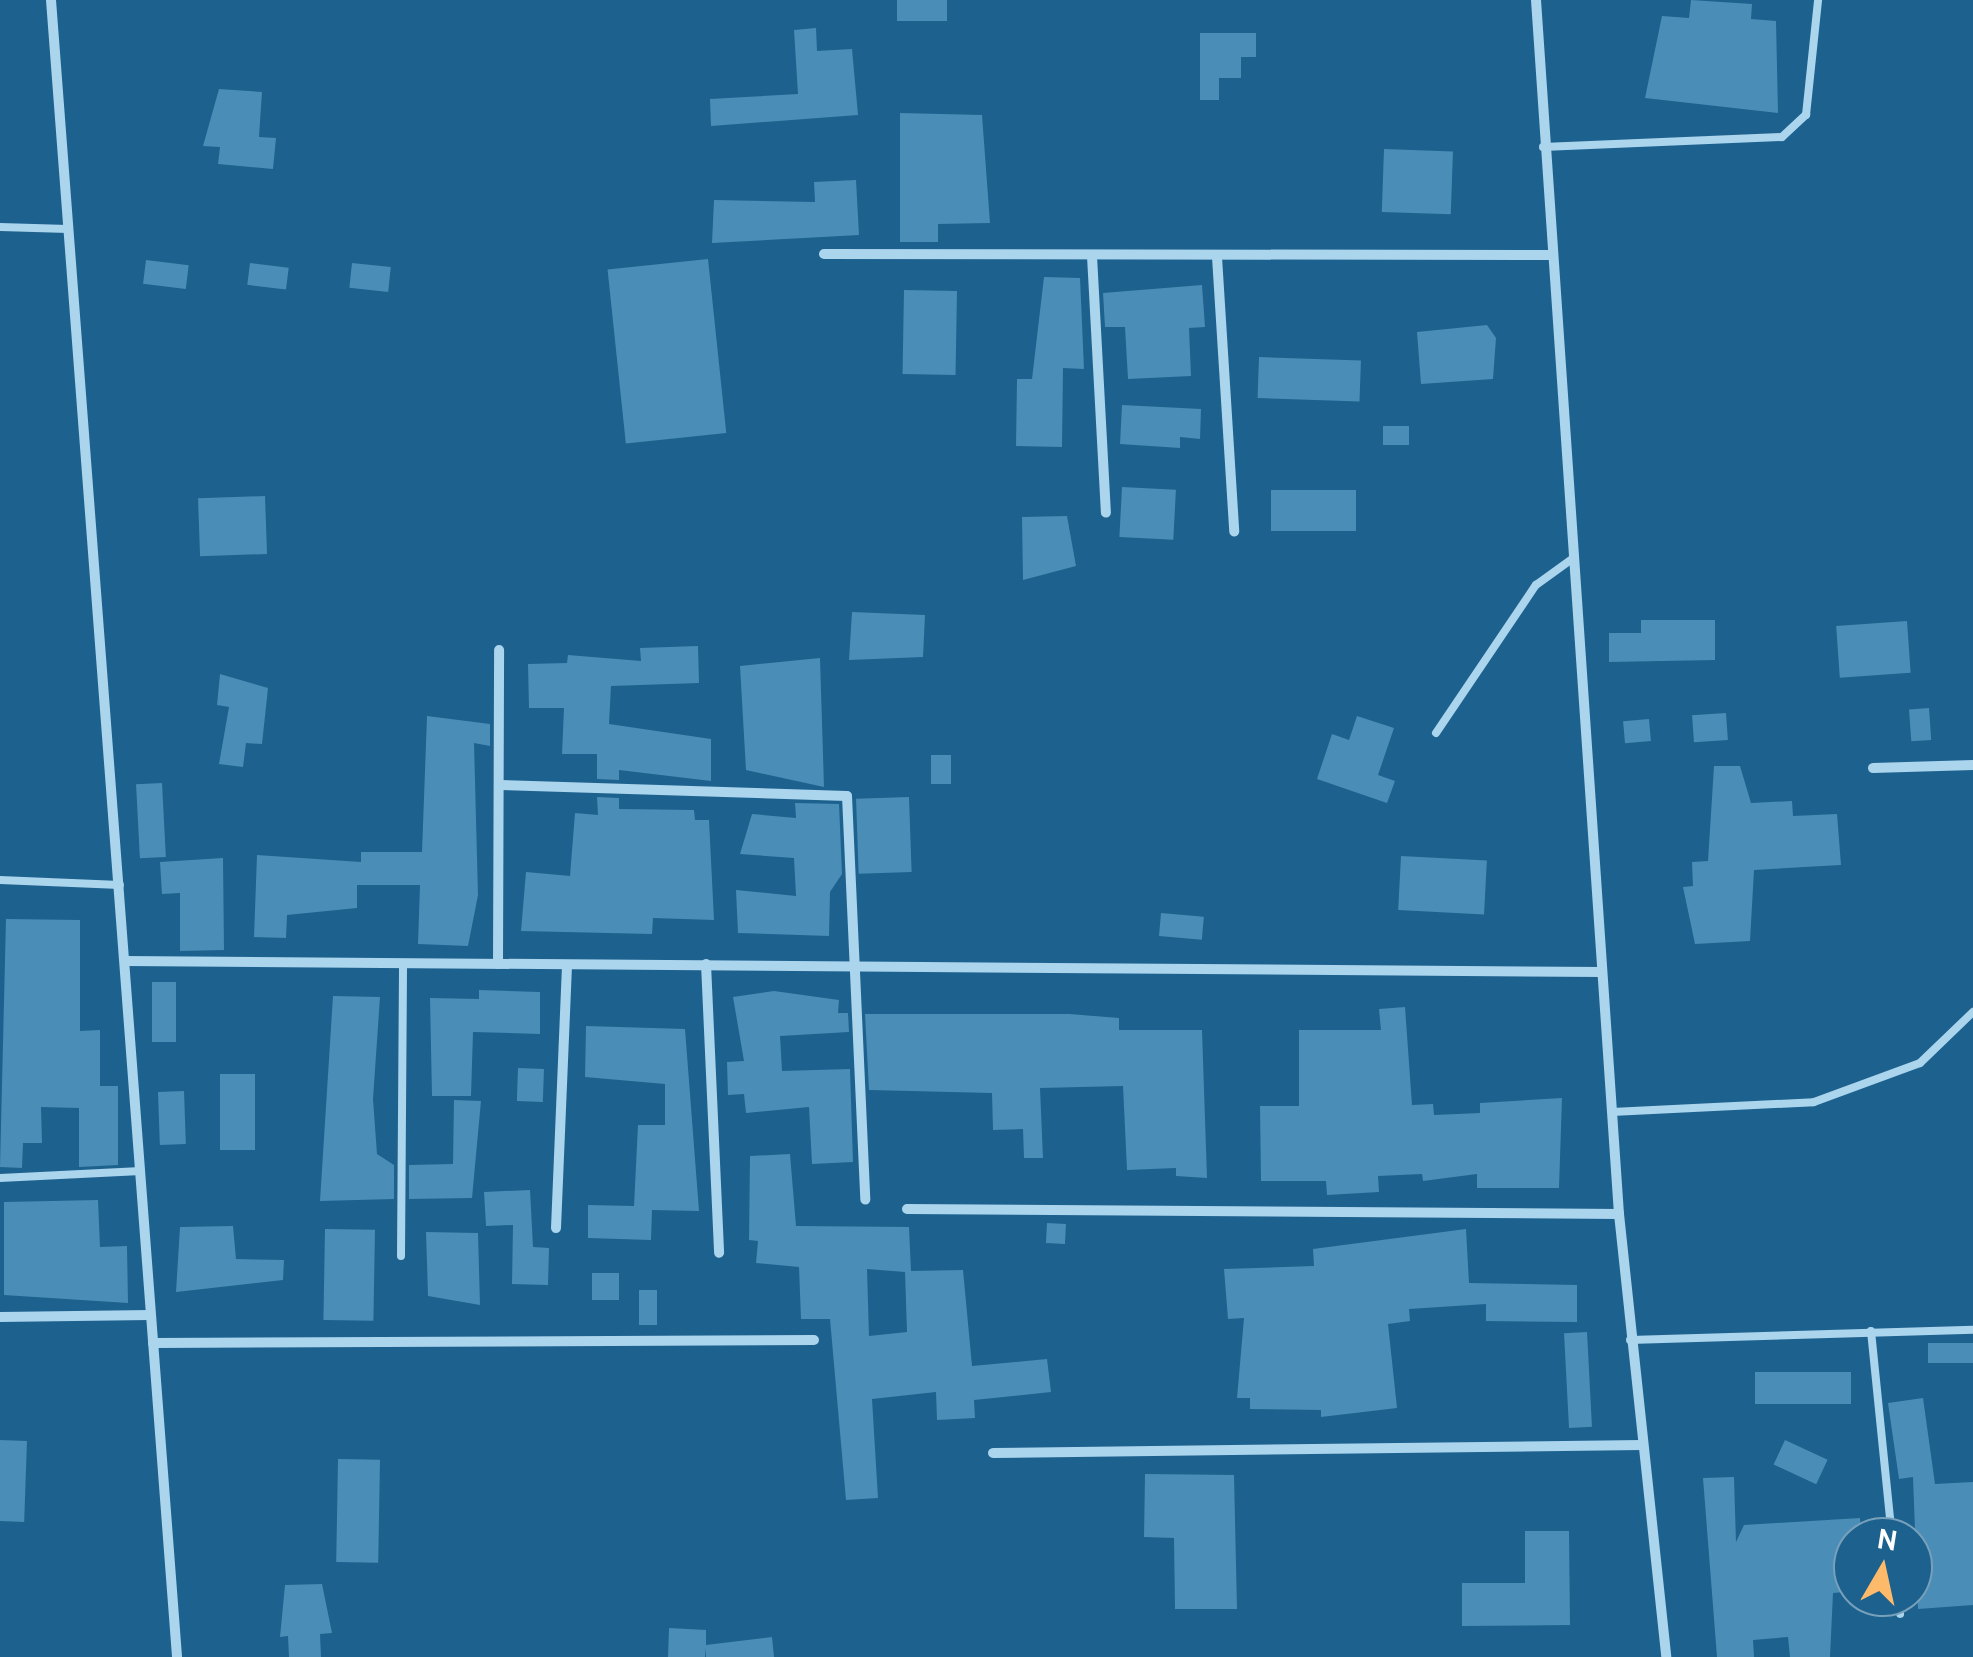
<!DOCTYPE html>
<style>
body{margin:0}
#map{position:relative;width:1973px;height:1657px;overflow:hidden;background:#1d618e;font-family:Cabin,sans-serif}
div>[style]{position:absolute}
.building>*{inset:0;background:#4a8db7;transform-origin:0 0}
.lane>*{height:8px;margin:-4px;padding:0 4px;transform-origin:4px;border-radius:4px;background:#abd4ed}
.street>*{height:10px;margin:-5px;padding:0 5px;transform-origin:5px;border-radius:5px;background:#abd4ed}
span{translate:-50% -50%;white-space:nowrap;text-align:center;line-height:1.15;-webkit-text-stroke:10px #1d618e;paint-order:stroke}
.north{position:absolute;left:1833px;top:1517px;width:100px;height:100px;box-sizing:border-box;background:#1d618e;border:2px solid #77a0bb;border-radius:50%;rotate:9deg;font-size:28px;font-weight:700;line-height:40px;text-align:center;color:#fff}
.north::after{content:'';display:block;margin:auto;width:35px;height:45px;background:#fcba6a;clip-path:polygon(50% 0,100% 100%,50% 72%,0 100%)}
</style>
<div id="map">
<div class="building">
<div style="left:897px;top:0;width:50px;height:21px"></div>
<div style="clip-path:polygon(1691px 0,1752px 4px,1751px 19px,1776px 21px,1778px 113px,1645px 98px,1662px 16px,1689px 18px)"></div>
<div style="clip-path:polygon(816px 28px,817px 51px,852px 49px,858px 115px,711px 126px,710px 99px,798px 94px,794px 30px)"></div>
<div style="clip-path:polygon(1200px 33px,1256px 33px,1256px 57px,1241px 57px,1241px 78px,1219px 78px,1219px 100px,1200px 100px)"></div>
<div style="clip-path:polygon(219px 89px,262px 92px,259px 137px,276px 138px,273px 169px,218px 164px,220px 147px,203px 146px)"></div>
<div style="clip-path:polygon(900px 113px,982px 115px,990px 223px,938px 224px,938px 242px,900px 242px)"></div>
<div style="left:1384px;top:149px;width:69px;height:63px;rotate:2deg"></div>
<div style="clip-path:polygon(856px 180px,859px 235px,712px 243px,714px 200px,815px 202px,814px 182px)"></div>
<div style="left:708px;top:259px;width:175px;height:101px;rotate:84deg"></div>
<div style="left:146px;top:260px;width:43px;height:24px;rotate:7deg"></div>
<div style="left:250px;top:263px;width:39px;height:22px;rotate:7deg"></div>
<div style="left:352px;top:263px;width:39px;height:25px;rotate:6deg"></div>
<div style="clip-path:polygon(1044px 277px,1080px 278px,1084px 369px,1063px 368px,1062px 447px,1016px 446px,1017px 379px,1032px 379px)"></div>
<div style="clip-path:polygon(1202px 285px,1205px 327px,1189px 328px,1191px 376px,1128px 379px,1125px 327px,1105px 327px,1103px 293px)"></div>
<div style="left:904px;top:290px;width:53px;height:84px;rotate:1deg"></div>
<div style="clip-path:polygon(1487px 325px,1496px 338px,1493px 379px,1421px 384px,1417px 332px)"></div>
<div style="left:1259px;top:357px;width:102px;height:41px;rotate:2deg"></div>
<div style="clip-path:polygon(1122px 405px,1201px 409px,1200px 439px,1180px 437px,1180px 448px,1120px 444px)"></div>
<div style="left:1383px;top:426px;width:26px;height:19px"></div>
<div style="left:1122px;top:487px;width:54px;height:50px;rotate:3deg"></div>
<div style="left:1271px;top:490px;width:85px;height:41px"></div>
<div style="left:265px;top:496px;width:58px;height:67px;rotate:88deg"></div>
<div style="clip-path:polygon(1067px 516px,1076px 566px,1023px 580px,1022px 517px)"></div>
<div style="clip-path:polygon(852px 612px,925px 615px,923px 657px,849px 660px)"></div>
<div style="clip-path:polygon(1641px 620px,1715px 620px,1715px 660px,1609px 662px,1609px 633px,1641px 633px)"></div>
<div style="left:1907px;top:621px;width:52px;height:71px;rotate:86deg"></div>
<div style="clip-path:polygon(698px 646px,699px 683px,611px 686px,609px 724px,711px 739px,711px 781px,619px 770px,619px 780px,597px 779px,597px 754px,562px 754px,564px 708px,529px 708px,528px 664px,567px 663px,568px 655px,641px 661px,640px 648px)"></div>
<div style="clip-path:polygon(820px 658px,824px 787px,746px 770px,740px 666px)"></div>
<div style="clip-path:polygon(220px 674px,268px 688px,262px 744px,246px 743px,243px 767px,219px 764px,229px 707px,217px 705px)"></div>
<div style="left:1929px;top:708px;width:32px;height:20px;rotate:86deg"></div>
<div style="left:1726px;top:713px;width:27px;height:34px;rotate:86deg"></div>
<div style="clip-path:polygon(427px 716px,490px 724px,490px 746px,474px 743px,478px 895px,468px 946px,418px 944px,420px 885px,357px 885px,357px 908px,287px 915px,286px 938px,254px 937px,257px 855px,361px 862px,361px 852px,422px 852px)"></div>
<div style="clip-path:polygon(1357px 716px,1394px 728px,1378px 775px,1395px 781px,1387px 803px,1317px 779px,1332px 734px,1349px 740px)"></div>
<div style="left:1649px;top:719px;width:22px;height:26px;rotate:85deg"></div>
<div style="left:931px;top:755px;width:20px;height:29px"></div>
<div style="clip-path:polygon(1714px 766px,1740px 766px,1751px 803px,1792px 801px,1793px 816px,1837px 814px,1841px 865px,1754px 870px,1750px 941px,1695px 944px,1683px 887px,1693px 886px,1692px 862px,1708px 861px)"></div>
<div style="left:162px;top:783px;width:74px;height:26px;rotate:87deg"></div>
<div style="clip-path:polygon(597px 797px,619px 798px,619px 809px,694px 810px,695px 820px,709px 820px,714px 920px,653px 918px,652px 934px,521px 931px,526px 872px,570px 876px,575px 813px,598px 815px)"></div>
<div style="left:909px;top:797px;width:75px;height:53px;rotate:88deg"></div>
<div style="clip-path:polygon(795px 803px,839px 804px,842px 874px,830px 892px,829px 936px,738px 933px,736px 890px,796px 896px,794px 858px,740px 854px,752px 814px,796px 818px)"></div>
<div style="left:1401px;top:856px;width:86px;height:54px;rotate:3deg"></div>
<div style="clip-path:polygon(223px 858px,224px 950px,180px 951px,180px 893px,162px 894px,160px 862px)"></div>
<div style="left:1161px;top:913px;width:43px;height:23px;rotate:5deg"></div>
<div style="clip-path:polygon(6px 919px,80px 920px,80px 1031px,100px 1030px,100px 1086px,118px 1086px,118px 1165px,79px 1167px,79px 1108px,41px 1107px,42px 1143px,23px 1143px,22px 1168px,0 1167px)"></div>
<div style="left:152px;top:982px;width:24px;height:60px"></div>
<div style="clip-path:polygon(479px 990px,540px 992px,540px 1034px,473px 1032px,471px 1096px,432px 1096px,430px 998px,479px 999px)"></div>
<div style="clip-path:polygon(774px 991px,839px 1000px,838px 1013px,848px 1013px,849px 1032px,780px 1036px,782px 1071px,850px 1069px,853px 1162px,812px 1164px,809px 1107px,746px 1113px,744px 1094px,728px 1095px,727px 1062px,744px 1061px,733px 997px)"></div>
<div style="clip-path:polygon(333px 996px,380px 997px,373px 1099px,377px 1154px,394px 1165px,394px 1199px,320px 1201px)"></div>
<div style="clip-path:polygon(1405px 1007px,1412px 1105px,1433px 1104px,1434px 1115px,1480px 1113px,1480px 1103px,1562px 1098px,1559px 1188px,1477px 1188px,1477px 1174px,1423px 1181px,1422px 1174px,1378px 1176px,1379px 1192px,1327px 1195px,1326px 1181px,1261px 1181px,1260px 1106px,1299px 1106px,1299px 1030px,1381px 1030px,1379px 1009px)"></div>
<div style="clip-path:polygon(865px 1014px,1069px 1014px,1119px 1018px,1119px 1030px,1202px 1030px,1207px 1178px,1176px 1176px,1176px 1168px,1127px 1170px,1123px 1086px,1040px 1088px,1043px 1158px,1024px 1158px,1023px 1129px,993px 1130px,992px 1093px,869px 1090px)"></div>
<div style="clip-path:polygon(586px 1026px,685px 1029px,699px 1211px,652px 1210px,651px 1240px,588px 1238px,588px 1205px,634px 1206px,638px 1125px,665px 1125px,665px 1084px,585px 1077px)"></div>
<div style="left:518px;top:1068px;width:26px;height:33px;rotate:2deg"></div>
<div style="left:220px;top:1074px;width:35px;height:76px"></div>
<div style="left:184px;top:1091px;width:53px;height:26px;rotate:88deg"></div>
<div style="clip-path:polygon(454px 1100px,481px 1101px,472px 1198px,409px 1199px,409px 1165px,453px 1164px)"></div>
<div style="clip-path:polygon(evenodd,790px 1154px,796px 1226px,909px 1227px,911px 1271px,963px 1270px,972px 1366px,1047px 1359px,1051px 1392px,974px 1400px,975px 1418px,937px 1420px,936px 1392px,872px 1399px,878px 1498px,846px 1500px,830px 1319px,801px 1319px,799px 1267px,756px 1263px,758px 1241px,749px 1240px,750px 1156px,790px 1154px,867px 1269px,905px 1272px,907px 1332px,869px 1336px,867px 1269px)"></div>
<div style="clip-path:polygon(530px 1190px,533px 1247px,549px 1248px,548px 1285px,512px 1284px,513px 1225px,486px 1226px,484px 1192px)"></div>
<div style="clip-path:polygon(98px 1200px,100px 1247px,127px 1246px,128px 1303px,4px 1295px,4px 1202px)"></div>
<div style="left:1047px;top:1223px;width:19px;height:20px;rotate:3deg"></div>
<div style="clip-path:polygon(233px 1226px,236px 1259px,284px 1260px,283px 1280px,176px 1292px,180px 1227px)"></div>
<div style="left:325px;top:1229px;width:50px;height:91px;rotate:1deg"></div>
<div style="clip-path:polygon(1466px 1229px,1469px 1283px,1577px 1285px,1577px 1322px,1486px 1321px,1486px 1304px,1409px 1309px,1410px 1321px,1388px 1324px,1397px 1408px,1321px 1417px,1321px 1410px,1250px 1409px,1250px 1398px,1237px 1398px,1244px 1318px,1228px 1319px,1224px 1269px,1314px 1266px,1313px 1249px)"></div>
<div style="clip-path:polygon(426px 1232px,478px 1233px,480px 1305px,428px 1296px)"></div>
<div style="left:592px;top:1273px;width:27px;height:27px"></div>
<div style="left:639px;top:1290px;width:18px;height:35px"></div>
<div style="left:1587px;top:1332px;width:95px;height:23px;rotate:87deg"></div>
<div style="left:1973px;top:1343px;width:20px;height:45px;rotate:90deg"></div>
<div style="left:1755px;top:1372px;width:96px;height:32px"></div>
<div style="clip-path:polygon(1923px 1398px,1935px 1484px,1973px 1482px,1973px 1605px,1918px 1609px,1913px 1477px,1899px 1479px,1888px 1403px)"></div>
<div style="left:0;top:1440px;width:27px;height:81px;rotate:2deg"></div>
<div style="left:1785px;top:1440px;width:47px;height:27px;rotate:25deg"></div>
<div style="left:338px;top:1459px;width:42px;height:103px;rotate:1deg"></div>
<div style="clip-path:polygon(1145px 1474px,1234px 1475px,1237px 1609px,1175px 1609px,1174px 1538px,1144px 1537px)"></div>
<div style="clip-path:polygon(1734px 1477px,1736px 1542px,1744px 1525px,1860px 1518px,1861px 1537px,1842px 1550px,1845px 1592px,1833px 1593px,1830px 1657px,1790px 1657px,1788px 1637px,1753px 1640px,1754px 1657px,1717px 1657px,1703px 1478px)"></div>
<div style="clip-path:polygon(1525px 1531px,1569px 1531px,1570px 1625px,1462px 1626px,1462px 1583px,1525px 1583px)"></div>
<div style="clip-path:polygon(322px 1584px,332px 1633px,320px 1634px,321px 1657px,289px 1657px,288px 1636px,280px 1637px,285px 1585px)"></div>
<div style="clip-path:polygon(669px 1628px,706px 1630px,706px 1645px,772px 1637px,774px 1657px,706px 1657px,706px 1648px,705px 1657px,668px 1657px)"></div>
</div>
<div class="lane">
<div style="left:1543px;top:147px;width:239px;rotate:-2.4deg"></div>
<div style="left:1782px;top:137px;width:33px;rotate:-43deg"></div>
<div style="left:1806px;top:115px;width:116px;rotate:-84deg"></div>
<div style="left:0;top:227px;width:68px;rotate:1.7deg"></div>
<div style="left:1436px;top:733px;width:179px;rotate:-56deg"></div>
<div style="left:1536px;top:585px;width:44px;rotate:-35.8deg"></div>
<div style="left:0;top:880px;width:120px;rotate:2.4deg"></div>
<div style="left:1612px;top:1112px;width:202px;rotate:-2.8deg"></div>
<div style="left:1814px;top:1102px;width:113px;rotate:-20.2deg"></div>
<div style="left:1920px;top:1063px;width:74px;rotate:-43.9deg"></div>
<div style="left:0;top:1178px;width:141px;rotate:-2.8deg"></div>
<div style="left:401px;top:1256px;width:291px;rotate:-89.6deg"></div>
<div style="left:1871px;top:1331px;width:207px;rotate:84.2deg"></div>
<div style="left:1630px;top:1340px;width:343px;rotate:-1.7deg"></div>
<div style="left:1898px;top:1597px;width:17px;rotate:83deg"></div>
</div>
<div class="street">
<div style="left:51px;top:0;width:1662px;rotate:85.65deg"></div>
<div style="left:1536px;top:0;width:1217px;rotate:86.09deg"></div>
<div style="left:1619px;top:1214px;width:445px;rotate:83.9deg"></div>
<div style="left:824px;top:254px;width:725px;rotate:0.08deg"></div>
<div style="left:1092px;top:256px;width:257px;rotate:86.9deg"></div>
<div style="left:1217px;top:257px;width:275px;rotate:86.4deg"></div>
<div style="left:1873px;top:768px;width:100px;rotate:-1.7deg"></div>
<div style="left:500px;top:785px;width:347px;rotate:1.8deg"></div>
<div style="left:847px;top:796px;width:404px;rotate:87.4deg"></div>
<div style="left:125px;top:961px;width:1477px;rotate:0.43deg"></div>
<div style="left:498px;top:964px;width:314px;rotate:-89.8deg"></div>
<div style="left:706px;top:964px;width:289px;rotate:87.4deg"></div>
<div style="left:907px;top:1209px;width:712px;rotate:0.4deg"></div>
<div style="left:556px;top:1228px;width:263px;rotate:-87.6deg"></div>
<div style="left:0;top:1317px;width:150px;rotate:-0.8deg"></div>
<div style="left:153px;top:1343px;width:661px;rotate:-0.26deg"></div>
<div style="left:993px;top:1453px;width:649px;rotate:-0.71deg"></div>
</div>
<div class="north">N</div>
</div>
